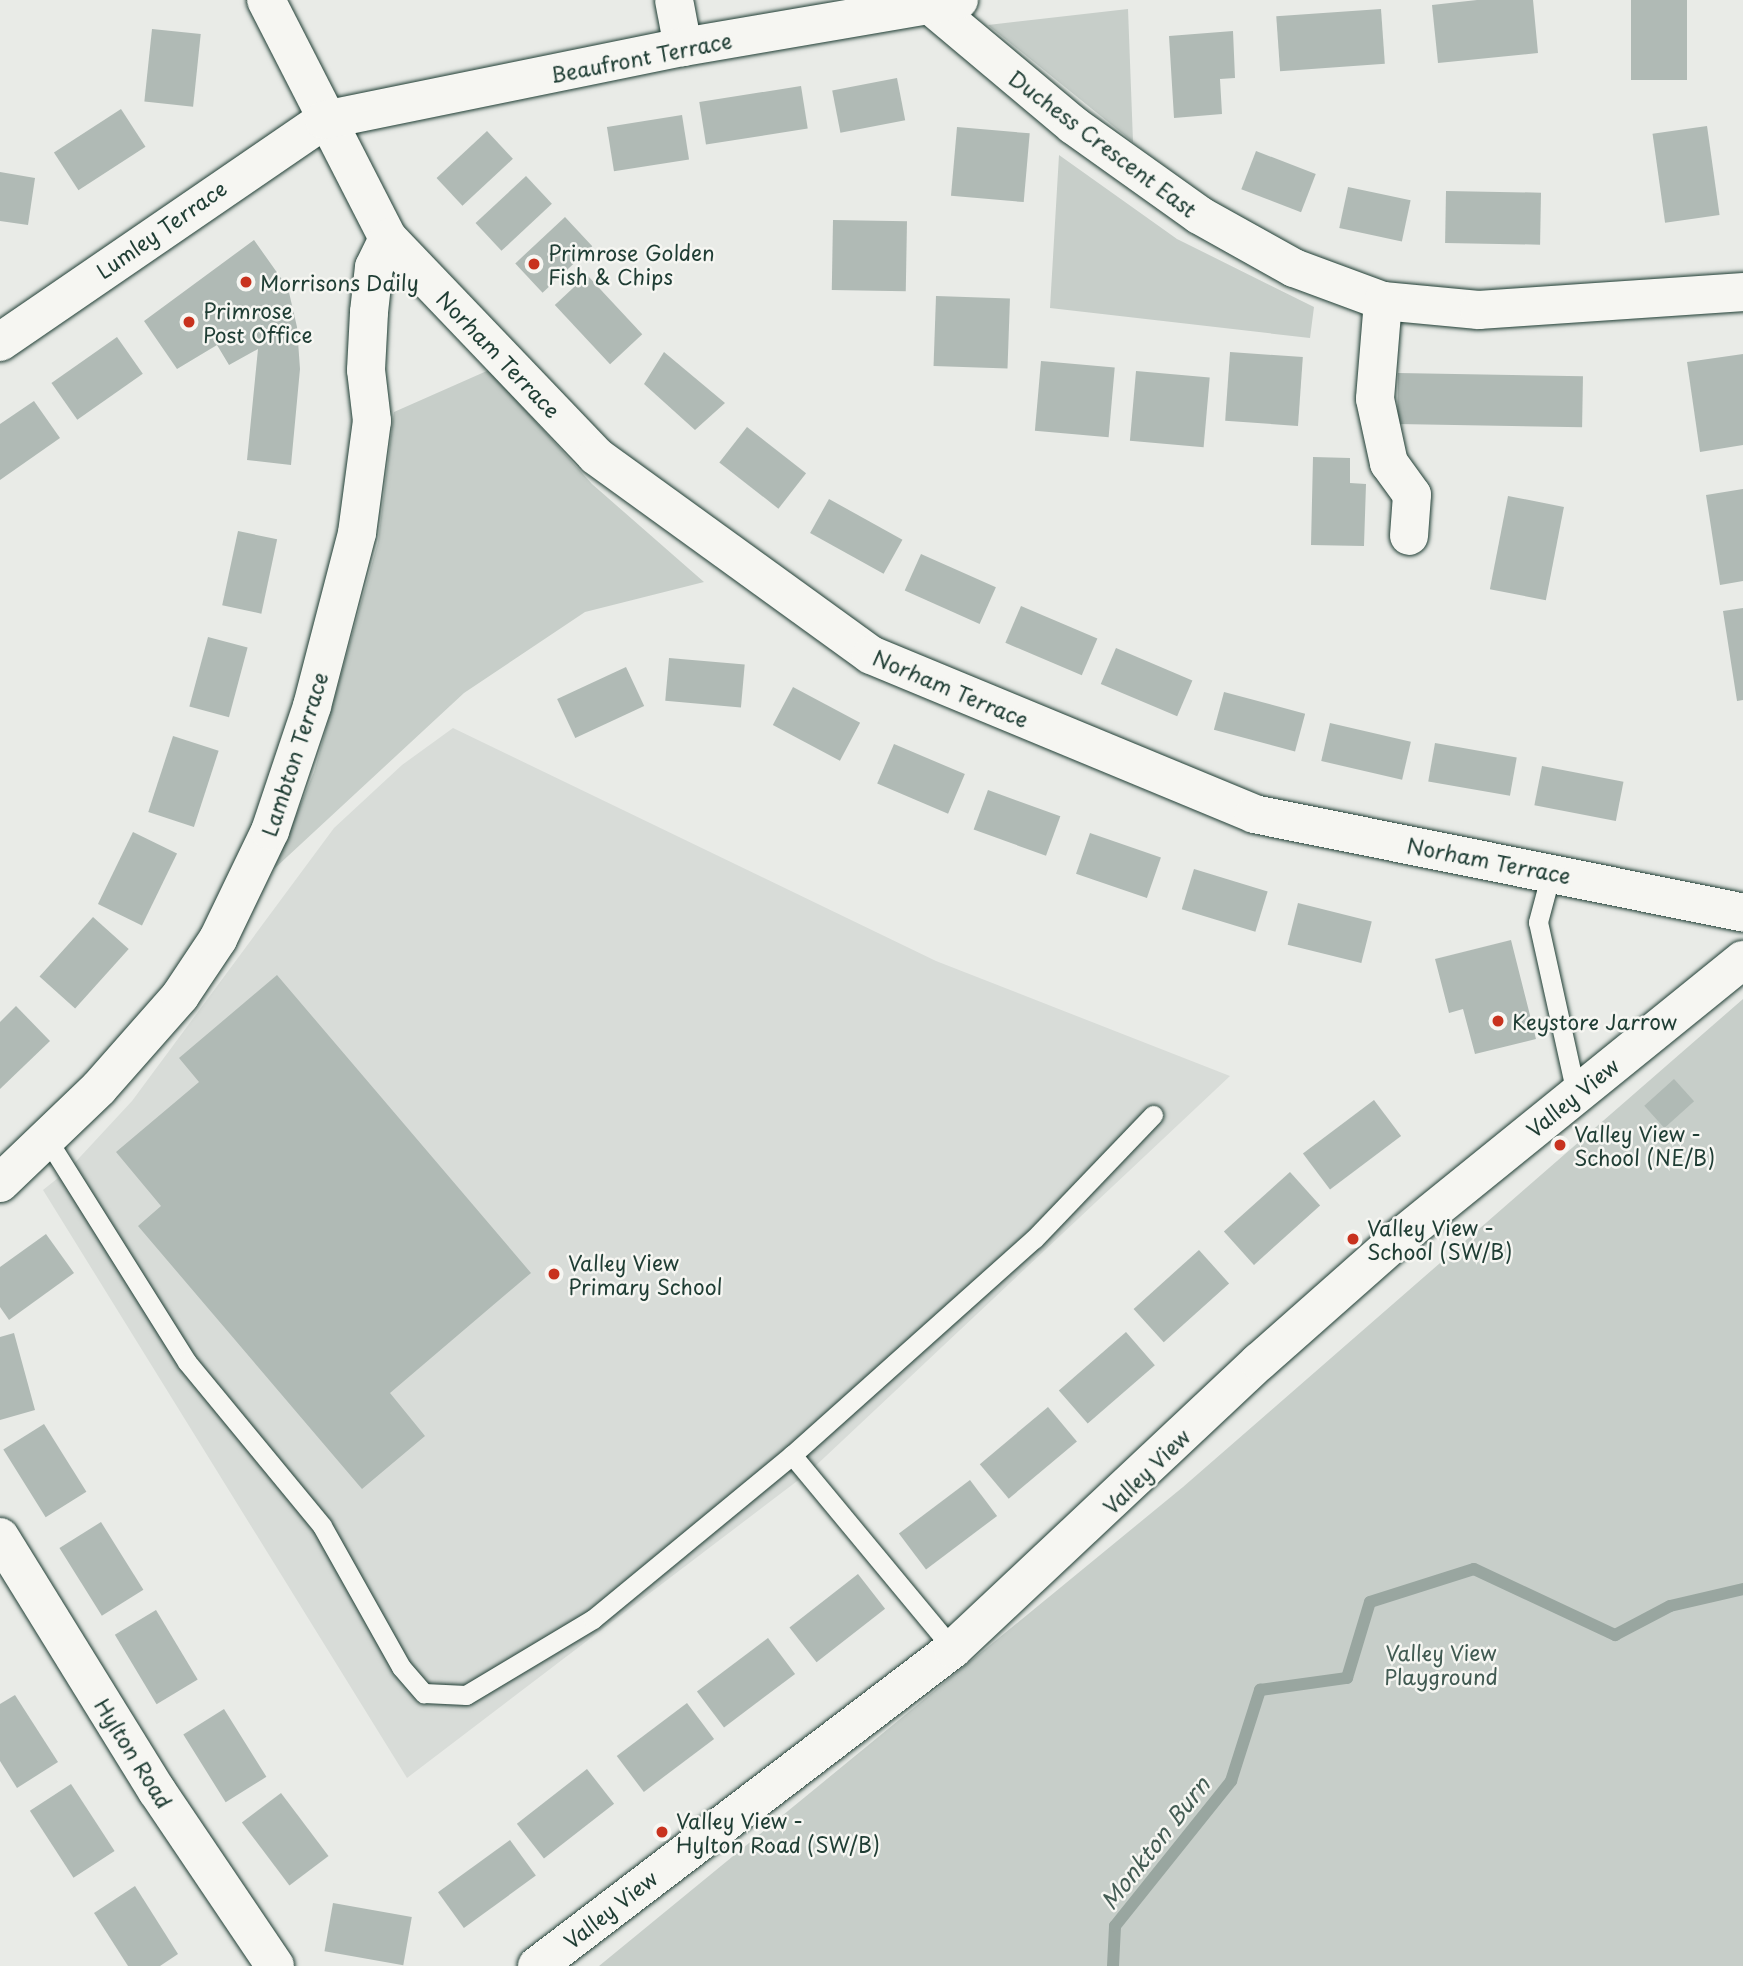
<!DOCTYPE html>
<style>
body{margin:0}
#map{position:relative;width:1743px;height:1966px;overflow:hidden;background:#e9ebe7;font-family:"Playpen Sans",sans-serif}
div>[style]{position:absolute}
.built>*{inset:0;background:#d8dcd8}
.green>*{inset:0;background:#c7cec9}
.stream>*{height:12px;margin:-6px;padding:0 6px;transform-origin:6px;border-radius:6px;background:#99a6a0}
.building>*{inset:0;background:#b0bab5;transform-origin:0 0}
.roads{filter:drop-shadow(0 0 2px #1f3d34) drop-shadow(0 0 2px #1f3d34)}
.service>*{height:19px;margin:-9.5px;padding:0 9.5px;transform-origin:9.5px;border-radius:9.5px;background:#f6f6f2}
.minor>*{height:38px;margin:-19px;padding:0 19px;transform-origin:19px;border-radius:19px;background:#f6f6f2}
.tertiary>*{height:38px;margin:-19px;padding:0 19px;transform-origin:19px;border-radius:19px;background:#f6f6f2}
.dots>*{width:19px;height:19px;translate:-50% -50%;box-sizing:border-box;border:4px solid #f6f6f2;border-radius:50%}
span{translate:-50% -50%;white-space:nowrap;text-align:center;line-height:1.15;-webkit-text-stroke:5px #f6f6f2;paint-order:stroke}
.street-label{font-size:21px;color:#1f3d34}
.poi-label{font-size:21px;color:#1f3d34}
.left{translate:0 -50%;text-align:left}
.park-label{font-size:21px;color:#415a52}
.water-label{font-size:23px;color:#445c54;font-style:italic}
</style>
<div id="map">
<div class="built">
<div style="clip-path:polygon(453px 728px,936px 961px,1230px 1076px,809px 1472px,407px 1778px,43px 1190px,68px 1170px,132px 1101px,334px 828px,402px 765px)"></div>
</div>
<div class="green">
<div style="clip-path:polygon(1128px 9px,1133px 142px,988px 25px)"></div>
<div style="clip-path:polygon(1059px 155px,1177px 239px,1314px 307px,1310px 338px,1050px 308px)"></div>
<div style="clip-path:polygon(489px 370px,592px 484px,704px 582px,585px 612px,464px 693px,274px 869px,314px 772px,378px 542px,394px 412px)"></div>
<div style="clip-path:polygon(1743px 999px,1743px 1966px,599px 1966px,1183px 1487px)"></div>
</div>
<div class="stream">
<div style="left:1113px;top:1966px;width:40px;rotate:-87.1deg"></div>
<div style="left:1115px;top:1926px;width:186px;rotate:-51.3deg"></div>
<div style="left:1231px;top:1781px;width:96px;rotate:-72.3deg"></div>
<div style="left:1260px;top:1690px;width:88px;rotate:-7.9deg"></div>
<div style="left:1347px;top:1678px;width:79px;rotate:-73.2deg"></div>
<div style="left:1370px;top:1602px;width:109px;rotate:-17.6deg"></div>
<div style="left:1474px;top:1569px;width:156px;rotate:25.1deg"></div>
<div style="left:1615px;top:1635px;width:62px;rotate:-27.8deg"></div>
<div style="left:1670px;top:1606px;width:75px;rotate:-13.1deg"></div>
</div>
<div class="building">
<div style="clip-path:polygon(1477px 0,1533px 0,1538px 53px,1438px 63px,1432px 5px)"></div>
<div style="left:1631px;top:0;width:56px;height:80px"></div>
<div style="left:1381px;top:9px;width:55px;height:105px;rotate:86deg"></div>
<div style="left:152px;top:29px;width:49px;height:73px;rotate:6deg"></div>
<div style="clip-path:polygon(1233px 31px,1235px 78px,1220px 79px,1222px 114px,1174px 118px,1169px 36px)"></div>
<div style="left:897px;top:78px;width:43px;height:66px;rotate:79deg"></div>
<div style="left:801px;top:86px;width:43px;height:103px;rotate:81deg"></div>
<div style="left:121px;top:109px;width:45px;height:80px;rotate:57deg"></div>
<div style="left:682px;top:115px;width:45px;height:76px;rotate:81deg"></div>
<div style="left:1707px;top:126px;width:90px;height:55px;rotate:82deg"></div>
<div style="left:957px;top:127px;width:73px;height:69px;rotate:5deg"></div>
<div style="left:487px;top:131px;width:38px;height:69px;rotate:47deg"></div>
<div style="left:1256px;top:151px;width:64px;height:41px;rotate:21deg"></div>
<div style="clip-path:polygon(0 172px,35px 178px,28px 225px,0 221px)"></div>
<div style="left:526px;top:176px;width:38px;height:69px;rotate:47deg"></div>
<div style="left:1348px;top:187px;width:64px;height:42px;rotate:12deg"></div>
<div style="left:1446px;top:191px;width:95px;height:52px;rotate:1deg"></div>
<div style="left:565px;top:217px;width:40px;height:68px;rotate:47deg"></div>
<div style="left:833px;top:220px;width:74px;height:70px;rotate:1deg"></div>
<div style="clip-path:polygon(254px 240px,288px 288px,297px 327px,300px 369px,291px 465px,247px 460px,258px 349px,229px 365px,217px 345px,177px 369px,144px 321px)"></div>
<div style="left:587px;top:275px;width:81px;height:44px;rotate:47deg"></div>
<div style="left:936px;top:296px;width:74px;height:70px;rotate:2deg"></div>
<div style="left:117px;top:337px;width:45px;height:80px;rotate:55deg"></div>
<div style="clip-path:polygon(664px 352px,725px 403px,695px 430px,644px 384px)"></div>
<div style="left:1230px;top:352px;width:73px;height:69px;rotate:4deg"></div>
<div style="clip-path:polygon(1743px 354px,1743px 445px,1700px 452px,1687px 362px)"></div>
<div style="left:1041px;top:361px;width:74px;height:70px;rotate:5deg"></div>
<div style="left:1136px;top:371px;width:74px;height:70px;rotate:5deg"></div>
<div style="left:1398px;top:373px;width:185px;height:51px;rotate:1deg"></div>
<div style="clip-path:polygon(34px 401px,60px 438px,0 480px,0 424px)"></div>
<div style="left:747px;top:427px;width:75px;height:45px;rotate:38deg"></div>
<div style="clip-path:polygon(1313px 457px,1350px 458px,1350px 483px,1366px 484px,1364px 546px,1311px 545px)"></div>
<div style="clip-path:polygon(1743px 489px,1743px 581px,1720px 585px,1706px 495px)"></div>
<div style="left:1508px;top:496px;width:57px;height:95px;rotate:11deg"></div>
<div style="left:829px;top:499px;width:84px;height:39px;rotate:29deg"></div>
<div style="left:238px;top:531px;width:40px;height:76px;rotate:12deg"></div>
<div style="left:921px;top:554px;width:82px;height:40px;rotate:24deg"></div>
<div style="left:1021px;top:606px;width:83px;height:40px;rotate:23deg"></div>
<div style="clip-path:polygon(1743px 608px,1743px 700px,1737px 701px,1723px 611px)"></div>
<div style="left:208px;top:637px;width:41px;height:72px;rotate:15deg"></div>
<div style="left:1116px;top:648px;width:83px;height:39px;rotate:23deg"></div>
<div style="left:669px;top:658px;width:76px;height:43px;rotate:5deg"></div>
<div style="left:626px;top:667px;width:43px;height:76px;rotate:65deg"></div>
<div style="left:793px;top:687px;width:76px;height:43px;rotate:28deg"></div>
<div style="left:1224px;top:692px;width:84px;height:39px;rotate:15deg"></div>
<div style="left:1330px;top:723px;width:83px;height:39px;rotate:13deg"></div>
<div style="left:173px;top:736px;width:48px;height:80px;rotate:18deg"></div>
<div style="left:1435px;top:743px;width:83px;height:39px;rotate:10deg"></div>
<div style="left:894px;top:744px;width:77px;height:43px;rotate:23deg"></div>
<div style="left:1542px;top:766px;width:83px;height:40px;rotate:11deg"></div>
<div style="left:988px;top:790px;width:77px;height:42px;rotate:20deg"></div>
<div style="left:133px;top:832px;width:49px;height:80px;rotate:26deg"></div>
<div style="left:1090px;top:833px;width:75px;height:43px;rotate:19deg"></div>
<div style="left:1194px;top:869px;width:77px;height:42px;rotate:17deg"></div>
<div style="left:1298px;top:903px;width:76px;height:43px;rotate:14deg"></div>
<div style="left:93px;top:917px;width:48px;height:80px;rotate:42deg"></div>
<div style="clip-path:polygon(1511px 940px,1536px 1039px,1475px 1054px,1463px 1009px,1449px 1013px,1435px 959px)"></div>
<div style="clip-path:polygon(277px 975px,531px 1273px,390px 1393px,425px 1436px,362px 1489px,138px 1226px,161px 1206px,116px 1152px,199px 1082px,179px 1058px)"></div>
<div style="clip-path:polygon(16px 1006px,50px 1041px,0 1089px,0 1022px)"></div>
<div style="left:1674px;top:1079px;width:30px;height:40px;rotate:48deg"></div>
<div style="left:1374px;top:1100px;width:45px;height:89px;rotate:53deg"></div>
<div style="left:1290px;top:1172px;width:45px;height:89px;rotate:48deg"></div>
<div style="clip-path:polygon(46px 1234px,74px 1273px,9px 1320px,0 1307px,0 1267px)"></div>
<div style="left:1199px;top:1250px;width:45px;height:88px;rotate:48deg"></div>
<div style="left:1126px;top:1332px;width:44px;height:89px;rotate:49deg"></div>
<div style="clip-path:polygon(14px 1333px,35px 1410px,0 1420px,0 1337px)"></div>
<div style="left:1048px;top:1407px;width:45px;height:89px;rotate:50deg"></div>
<div style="left:44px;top:1424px;width:80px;height:48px;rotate:58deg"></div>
<div style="left:970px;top:1480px;width:45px;height:89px;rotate:53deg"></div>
<div style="left:101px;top:1522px;width:80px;height:49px;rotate:58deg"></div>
<div style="left:858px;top:1574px;width:44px;height:87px;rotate:52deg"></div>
<div style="left:156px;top:1610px;width:81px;height:48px;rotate:59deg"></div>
<div style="left:768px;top:1638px;width:45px;height:89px;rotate:53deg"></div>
<div style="clip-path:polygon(15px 1695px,58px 1762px,17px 1788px,0 1761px,0 1704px)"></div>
<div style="left:687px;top:1703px;width:45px;height:88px;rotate:53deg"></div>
<div style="left:224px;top:1709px;width:80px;height:48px;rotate:58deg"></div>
<div style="left:587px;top:1769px;width:44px;height:89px;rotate:52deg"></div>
<div style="left:71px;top:1784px;width:80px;height:49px;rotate:57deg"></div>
<div style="left:281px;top:1793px;width:79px;height:49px;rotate:53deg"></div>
<div style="left:510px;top:1840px;width:44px;height:89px;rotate:54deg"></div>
<div style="clip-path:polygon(135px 1886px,178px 1954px,160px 1966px,128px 1966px,94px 1913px)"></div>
<div style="left:333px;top:1903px;width:80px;height:49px;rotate:10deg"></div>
</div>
<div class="roads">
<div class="service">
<div style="left:1551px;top:873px;width:51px;rotate:104.9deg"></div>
<div style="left:1538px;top:922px;width:175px;rotate:77.5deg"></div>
<div style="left:47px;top:1139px;width:263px;rotate:57.9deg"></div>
<div style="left:187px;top:1362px;width:212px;rotate:50.5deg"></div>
<div style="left:322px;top:1526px;width:162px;rotate:60.7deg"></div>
<div style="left:401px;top:1667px;width:35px;rotate:49deg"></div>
<div style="left:424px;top:1693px;width:42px;rotate:2.7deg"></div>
<div style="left:466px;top:1695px;width:148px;rotate:-30.9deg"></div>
<div style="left:593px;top:1619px;width:258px;rotate:-39.5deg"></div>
<div style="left:792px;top:1455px;width:324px;rotate:-41.8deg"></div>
<div style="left:1034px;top:1239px;width:172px;rotate:-46.2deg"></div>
<div style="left:792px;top:1455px;width:252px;rotate:50.3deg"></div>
</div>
<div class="minor">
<div style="left:266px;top:0;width:267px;rotate:62.9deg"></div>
<div style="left:388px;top:238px;width:301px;rotate:46.3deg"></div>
<div style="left:596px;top:456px;width:339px;rotate:35.9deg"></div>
<div style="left:871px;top:655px;width:415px;rotate:22.5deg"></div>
<div style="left:1254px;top:814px;width:499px;rotate:11.4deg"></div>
<div style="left:674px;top:0;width:48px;rotate:79.2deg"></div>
<div style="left:930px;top:5px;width:187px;rotate:40deg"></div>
<div style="left:1073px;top:125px;width:155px;rotate:35.5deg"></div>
<div style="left:1199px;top:215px;width:109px;rotate:29.2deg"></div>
<div style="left:1294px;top:268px;width:95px;rotate:20.3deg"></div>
<div style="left:1383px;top:301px;width:96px;rotate:5.4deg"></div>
<div style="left:1479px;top:310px;width:265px;rotate:-3.9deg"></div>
<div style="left:1383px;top:301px;width:98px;rotate:94.7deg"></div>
<div style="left:1375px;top:399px;width:66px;rotate:77.7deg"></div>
<div style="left:1389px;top:463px;width:39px;rotate:54deg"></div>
<div style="left:1412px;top:495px;width:41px;rotate:94.2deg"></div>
<div style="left:0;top:342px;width:393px;rotate:-34.4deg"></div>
<div style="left:324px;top:120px;width:366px;rotate:-11.5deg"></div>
<div style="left:683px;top:47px;width:280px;rotate:-9.7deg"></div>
<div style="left:0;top:1183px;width:137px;rotate:-43.8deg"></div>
<div style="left:99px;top:1088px;width:123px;rotate:-48.6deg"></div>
<div style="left:180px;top:996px;width:69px;rotate:-56.3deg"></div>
<div style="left:218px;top:939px;width:120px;rotate:-64.3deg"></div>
<div style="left:270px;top:831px;width:132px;rotate:-71.4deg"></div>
<div style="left:312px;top:706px;width:179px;rotate:-75.4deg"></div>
<div style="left:357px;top:533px;width:113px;rotate:-82.4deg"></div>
<div style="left:372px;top:421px;width:51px;rotate:-96.7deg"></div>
<div style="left:366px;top:370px;width:58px;rotate:-87deg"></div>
<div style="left:369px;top:312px;width:45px;rotate:-83.7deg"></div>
<div style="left:374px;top:267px;width:32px;rotate:-64deg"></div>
<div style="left:0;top:1537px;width:299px;rotate:58.3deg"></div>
<div style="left:157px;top:1791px;width:211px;rotate:56deg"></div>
</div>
<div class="tertiary">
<div style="left:537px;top:1966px;width:523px;rotate:-37.31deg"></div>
<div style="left:953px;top:1649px;width:420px;rotate:-43.2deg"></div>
<div style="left:1259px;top:1362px;width:184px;rotate:-41.5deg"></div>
<div style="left:1397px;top:1240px;width:445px;rotate:-39deg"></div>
</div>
</div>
<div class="dots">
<div style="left:534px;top:264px;background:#c8321e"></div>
<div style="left:246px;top:282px;background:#c8321e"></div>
<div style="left:189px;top:322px;background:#c8321e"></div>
<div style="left:1498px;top:1021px;background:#c8321e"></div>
<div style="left:1560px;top:1145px;background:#c8321e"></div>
<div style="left:1353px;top:1239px;background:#c8321e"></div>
<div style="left:554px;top:1274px;background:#c8321e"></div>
<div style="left:662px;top:1832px;background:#c8321e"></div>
</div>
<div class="street-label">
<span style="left:641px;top:57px;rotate:-11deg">Beaufront Terrace</span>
<span style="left:1103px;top:143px;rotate:37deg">Duchess Crescent East</span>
<span style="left:161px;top:229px;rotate:-35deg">Lumley Terrace</span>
<span style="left:499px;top:354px;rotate:46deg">Norham Terrace</span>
<span style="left:951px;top:688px;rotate:23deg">Norham Terrace</span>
<span style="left:294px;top:754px;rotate:-72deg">Lambton Terrace</span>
<span style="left:1489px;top:860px;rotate:11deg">Norham Terrace</span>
<span style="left:1572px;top:1097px;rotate:-39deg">Valley View</span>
<span style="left:1146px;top:1471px;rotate:-44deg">Valley View</span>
<span style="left:134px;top:1753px;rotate:58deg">Hylton Road</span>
<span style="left:610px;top:1909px;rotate:-38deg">Valley View</span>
</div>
<div class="poi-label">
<span class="left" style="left:548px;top:264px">Primrose Golden<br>Fish &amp; Chips</span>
<span class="left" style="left:260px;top:282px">Morrisons Daily</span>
<span class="left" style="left:203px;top:322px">Primrose<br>Post Office</span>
<span class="left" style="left:1512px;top:1021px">Keystore Jarrow</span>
<span class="left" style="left:1574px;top:1145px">Valley View -<br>School (NE/B)</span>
<span class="left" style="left:1367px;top:1239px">Valley View -<br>School (SW/B)</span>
<span class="left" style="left:568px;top:1274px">Valley View<br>Primary School</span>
<span class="left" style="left:676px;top:1832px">Valley View -<br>Hylton Road (SW/B)</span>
</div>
<div class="park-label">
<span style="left:1441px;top:1664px">Valley View<br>Playground</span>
</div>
<div class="water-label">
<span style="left:1155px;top:1843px;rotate:-52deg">Monkton Burn</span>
</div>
</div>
